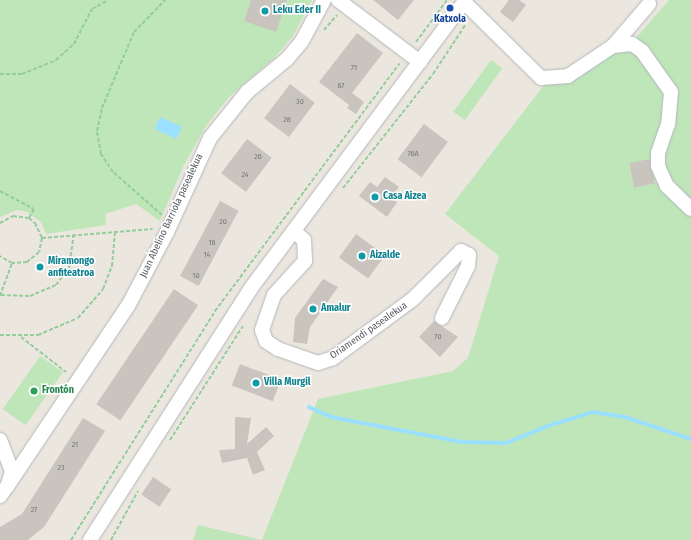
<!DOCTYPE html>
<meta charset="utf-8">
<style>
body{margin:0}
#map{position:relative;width:691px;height:540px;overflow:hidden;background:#ece7de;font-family:"Fira Sans Condensed",sans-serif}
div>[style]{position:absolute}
.green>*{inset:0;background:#bee6b8;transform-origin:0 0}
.water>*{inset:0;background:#9ce0ff;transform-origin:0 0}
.stream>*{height:3.5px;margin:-1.75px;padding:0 1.75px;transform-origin:1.75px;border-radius:1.75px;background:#9ce0ff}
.building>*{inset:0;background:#c9c4be;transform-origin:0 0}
.path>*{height:2px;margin-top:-1px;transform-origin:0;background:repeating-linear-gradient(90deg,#94cd9c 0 4px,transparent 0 6px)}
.roads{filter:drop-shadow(0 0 1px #b2b6bb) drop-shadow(0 0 1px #b2b6bb)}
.minor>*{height:14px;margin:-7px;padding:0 7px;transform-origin:7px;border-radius:7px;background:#fff}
.dots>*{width:11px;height:11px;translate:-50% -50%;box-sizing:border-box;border:2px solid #fff;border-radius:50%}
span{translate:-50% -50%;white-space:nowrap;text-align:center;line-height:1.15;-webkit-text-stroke:3px #fff;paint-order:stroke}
.number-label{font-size:8px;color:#747778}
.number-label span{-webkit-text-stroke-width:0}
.culture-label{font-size:10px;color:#0d838f;font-weight:700}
.left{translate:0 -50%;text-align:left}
.transit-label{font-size:10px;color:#164399;font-weight:700}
.street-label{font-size:10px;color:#585d61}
.leisure-label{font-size:10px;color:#27864d;font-weight:700}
</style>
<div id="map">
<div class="green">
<div style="clip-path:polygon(0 0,312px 0,293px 36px,275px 57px,229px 97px,206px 126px,184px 165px,160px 221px,136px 204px,105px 214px,106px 225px,46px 234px,41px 222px,27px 212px,17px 210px,0 217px)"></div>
<div style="clip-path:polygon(669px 0,691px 0,691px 540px,193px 540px,198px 525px,262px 540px,318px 399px,453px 371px,468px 358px,499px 256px,445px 214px,544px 85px,571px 80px,635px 39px)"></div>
<div style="left:491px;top:60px;width:14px;height:64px;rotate:36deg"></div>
<div style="left:40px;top:356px;width:28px;height:65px;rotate:35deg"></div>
</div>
<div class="water">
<div style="left:160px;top:117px;width:24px;height:13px;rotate:24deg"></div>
</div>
<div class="stream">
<div style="left:309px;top:407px;width:24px;rotate:24deg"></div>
<div style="left:331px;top:417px;width:133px;rotate:10.8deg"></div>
<div style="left:462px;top:442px;width:44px;rotate:1.3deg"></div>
<div style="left:506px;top:443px;width:48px;rotate:-21.8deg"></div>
<div style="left:551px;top:425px;width:44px;rotate:-17.2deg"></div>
<div style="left:593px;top:412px;width:32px;rotate:9deg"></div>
<div style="left:625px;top:417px;width:70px;rotate:18.4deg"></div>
</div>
<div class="building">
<div style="clip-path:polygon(251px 0,287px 0,276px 32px,244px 21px)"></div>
<div style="clip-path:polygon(373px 0,414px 0,398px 20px)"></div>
<div style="clip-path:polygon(509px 0,519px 0,526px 5px,513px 22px,500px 12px)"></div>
<div style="clip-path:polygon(357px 33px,383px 53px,352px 93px,364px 102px,356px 114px,347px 108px,349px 105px,319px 82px)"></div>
<div style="left:290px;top:84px;width:31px;height:43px;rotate:37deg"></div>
<div style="left:424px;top:124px;width:30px;height:44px;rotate:37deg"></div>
<div style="left:247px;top:139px;width:31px;height:43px;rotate:37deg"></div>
<div style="left:650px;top:159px;width:25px;height:21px;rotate:79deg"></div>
<div style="clip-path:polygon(385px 177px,399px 187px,391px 197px,397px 202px,387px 217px,359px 196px,370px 182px,377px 187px)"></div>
<div style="left:220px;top:201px;width:21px;height:85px;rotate:28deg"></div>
<div style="left:356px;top:234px;width:36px;height:29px;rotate:36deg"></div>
<div style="clip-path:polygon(323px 279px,338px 287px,310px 327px,307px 344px,293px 342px,295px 318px)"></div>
<div style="left:174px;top:289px;width:29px;height:139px;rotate:34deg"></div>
<div style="clip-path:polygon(434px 321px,458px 337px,440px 357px,419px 337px)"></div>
<div style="left:240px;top:364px;width:44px;height:23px;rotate:21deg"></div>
<div style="clip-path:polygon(235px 417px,251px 418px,247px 444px,266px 427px,274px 436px,257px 452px,265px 470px,253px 475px,247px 458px,222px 463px,219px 450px,235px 449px)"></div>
<div style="clip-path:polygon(83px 418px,105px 431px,44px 527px,28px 540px,0 540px,0 527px,22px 514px)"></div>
<div style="left:153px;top:477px;width:22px;height:21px;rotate:34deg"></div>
</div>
<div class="path">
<div style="left:324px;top:30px;width:20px;rotate:-49deg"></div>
<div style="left:416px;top:42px;width:52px;rotate:-53.6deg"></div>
<div style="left:0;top:74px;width:22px"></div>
<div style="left:22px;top:74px;width:37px;rotate:-22deg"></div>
<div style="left:56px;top:60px;width:24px;rotate:-42deg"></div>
<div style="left:74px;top:44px;width:39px;rotate:-63deg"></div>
<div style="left:92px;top:9px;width:18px;rotate:-29deg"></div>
<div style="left:343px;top:188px;width:145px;rotate:-51.7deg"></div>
<div style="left:433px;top:74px;width:60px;rotate:-56.6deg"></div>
<div style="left:0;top:191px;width:38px;rotate:28deg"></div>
<div style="left:34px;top:209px;width:10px;rotate:119deg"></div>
<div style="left:162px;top:215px;width:65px;rotate:-138.7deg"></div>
<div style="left:113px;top:172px;width:22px;rotate:-124deg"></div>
<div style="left:101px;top:154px;width:23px;rotate:-100deg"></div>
<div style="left:97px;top:131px;width:24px;rotate:-78deg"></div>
<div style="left:102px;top:108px;width:82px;rotate:-67.2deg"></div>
<div style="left:134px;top:32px;width:45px;rotate:-45.9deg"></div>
<div style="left:0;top:223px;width:15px;rotate:-28deg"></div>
<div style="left:13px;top:216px;width:16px;rotate:7deg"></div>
<div style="left:29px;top:218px;width:8px;rotate:40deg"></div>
<div style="left:35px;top:223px;width:17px;rotate:65deg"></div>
<div style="left:42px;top:238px;width:14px;rotate:102deg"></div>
<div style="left:39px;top:252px;width:16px;rotate:140deg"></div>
<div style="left:27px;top:262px;width:15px;rotate:176deg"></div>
<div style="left:12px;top:263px;width:14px;rotate:-150deg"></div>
<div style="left:42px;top:238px;width:111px;rotate:-4.6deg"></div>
<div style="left:1px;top:295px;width:29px;rotate:2deg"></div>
<div style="left:30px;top:296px;width:28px;rotate:-23deg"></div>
<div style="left:56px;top:285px;width:21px;rotate:-53deg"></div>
<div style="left:69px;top:268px;width:34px;rotate:-82deg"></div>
<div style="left:0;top:296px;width:35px;rotate:-70deg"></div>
<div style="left:0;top:335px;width:38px"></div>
<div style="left:38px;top:335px;width:43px;rotate:-23deg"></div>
<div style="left:78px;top:318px;width:38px;rotate:-49deg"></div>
<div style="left:103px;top:289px;width:25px;rotate:-69deg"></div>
<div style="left:112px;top:266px;width:35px;rotate:-85deg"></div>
<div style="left:21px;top:337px;width:57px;rotate:37.9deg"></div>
<div style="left:170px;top:440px;width:135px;rotate:-57.4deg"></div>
<div style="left:71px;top:540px;width:271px;rotate:-57.8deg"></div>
<div style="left:215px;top:311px;width:309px;rotate:-53.3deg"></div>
<div style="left:111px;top:540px;width:56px;rotate:-61.1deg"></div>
</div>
<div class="roads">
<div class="minor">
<div style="left:338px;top:0;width:103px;rotate:37.1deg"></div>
<div style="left:465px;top:3px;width:107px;rotate:44.6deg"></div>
<div style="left:541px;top:78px;width:27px;rotate:-4deg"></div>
<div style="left:568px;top:76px;width:54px;rotate:-33.7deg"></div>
<div style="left:613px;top:46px;width:19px;rotate:-6deg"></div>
<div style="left:632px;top:44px;width:12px;rotate:35deg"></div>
<div style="left:642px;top:51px;width:50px;rotate:54.7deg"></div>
<div style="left:671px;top:92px;width:32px;rotate:95deg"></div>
<div style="left:668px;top:124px;width:31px;rotate:109deg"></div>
<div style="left:658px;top:153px;width:13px;rotate:90deg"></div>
<div style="left:658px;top:166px;width:22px;rotate:66deg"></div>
<div style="left:667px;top:186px;width:33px;rotate:44deg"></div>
<div style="left:614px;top:45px;width:54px;rotate:-49.5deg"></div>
<div style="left:294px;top:231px;width:13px;rotate:42deg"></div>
<div style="left:304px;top:240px;width:21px;rotate:87deg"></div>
<div style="left:305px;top:261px;width:46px;rotate:132.4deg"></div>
<div style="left:274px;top:295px;width:37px;rotate:109deg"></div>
<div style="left:262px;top:330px;width:12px;rotate:70deg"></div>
<div style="left:266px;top:341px;width:14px;rotate:34deg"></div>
<div style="left:278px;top:349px;width:42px;rotate:19.3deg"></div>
<div style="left:318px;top:363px;width:16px;rotate:-18deg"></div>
<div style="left:333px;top:358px;width:99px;rotate:-36.4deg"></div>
<div style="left:413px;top:299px;width:68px;rotate:-45deg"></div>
<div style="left:461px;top:251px;width:9px;rotate:27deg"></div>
<div style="left:469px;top:255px;width:11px;rotate:95deg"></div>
<div style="left:468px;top:266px;width:58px;rotate:116.6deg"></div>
<div style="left:0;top:440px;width:33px;rotate:69deg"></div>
<div style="left:12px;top:471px;width:15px;rotate:106deg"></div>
<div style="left:8px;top:485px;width:14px;rotate:126deg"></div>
<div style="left:8px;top:485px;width:216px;rotate:-56.2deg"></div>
<div style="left:128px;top:306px;width:84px;rotate:-62.2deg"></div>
<div style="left:167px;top:232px;width:103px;rotate:-65.4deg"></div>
<div style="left:210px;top:138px;width:59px;rotate:-51.2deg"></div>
<div style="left:247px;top:92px;width:52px;rotate:-39.5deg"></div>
<div style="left:287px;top:59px;width:23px;rotate:-50deg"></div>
<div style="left:302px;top:41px;width:47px;rotate:-61.8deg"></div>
<div style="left:90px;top:540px;width:299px;rotate:-57.4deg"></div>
<div style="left:251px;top:288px;width:359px;rotate:-53.3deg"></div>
</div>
</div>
<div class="dots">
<div style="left:450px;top:8px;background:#1a4fb4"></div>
<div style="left:265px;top:11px;background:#0f9aa8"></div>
<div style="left:375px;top:197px;background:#0f9aa8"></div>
<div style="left:362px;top:256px;background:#0f9aa8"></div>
<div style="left:40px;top:267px;background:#0f9aa8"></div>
<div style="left:313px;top:309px;background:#0f9aa8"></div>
<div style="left:256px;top:383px;background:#0f9aa8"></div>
<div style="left:34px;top:391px;background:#2e9e5b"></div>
</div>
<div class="number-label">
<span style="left:354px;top:68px">71</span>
<span style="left:341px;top:86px">67</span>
<span style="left:300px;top:102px">30</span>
<span style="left:287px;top:120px">28</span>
<span style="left:413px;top:154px">76A</span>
<span style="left:258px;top:157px">26</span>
<span style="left:245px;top:175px">24</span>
<span style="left:223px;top:222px">20</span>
<span style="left:212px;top:243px">16</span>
<span style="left:207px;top:255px">14</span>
<span style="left:196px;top:276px">10</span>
<span style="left:438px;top:337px">70</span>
<span style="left:75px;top:445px">21</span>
<span style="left:61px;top:468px">23</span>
<span style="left:34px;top:510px">27</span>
</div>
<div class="culture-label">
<span class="left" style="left:273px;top:11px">Leku Eder II</span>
<span class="left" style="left:383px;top:197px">Casa Aizea</span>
<span class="left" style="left:370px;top:256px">Aizalde</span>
<span class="left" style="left:48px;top:267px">Miramongo<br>anfiteatroa</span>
<span class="left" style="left:321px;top:309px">Amalur</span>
<span class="left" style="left:264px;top:383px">Villa Murgil</span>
</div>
<div class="transit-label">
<span style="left:450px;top:20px">Katxola</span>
</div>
<div class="street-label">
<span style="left:172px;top:216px;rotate:-65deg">Juan Abelino Barriola pasealekua</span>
<span style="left:369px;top:331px;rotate:-35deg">Oriamendi pasealekua</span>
</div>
<div class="leisure-label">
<span class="left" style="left:42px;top:391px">Frontón</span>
</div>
</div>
